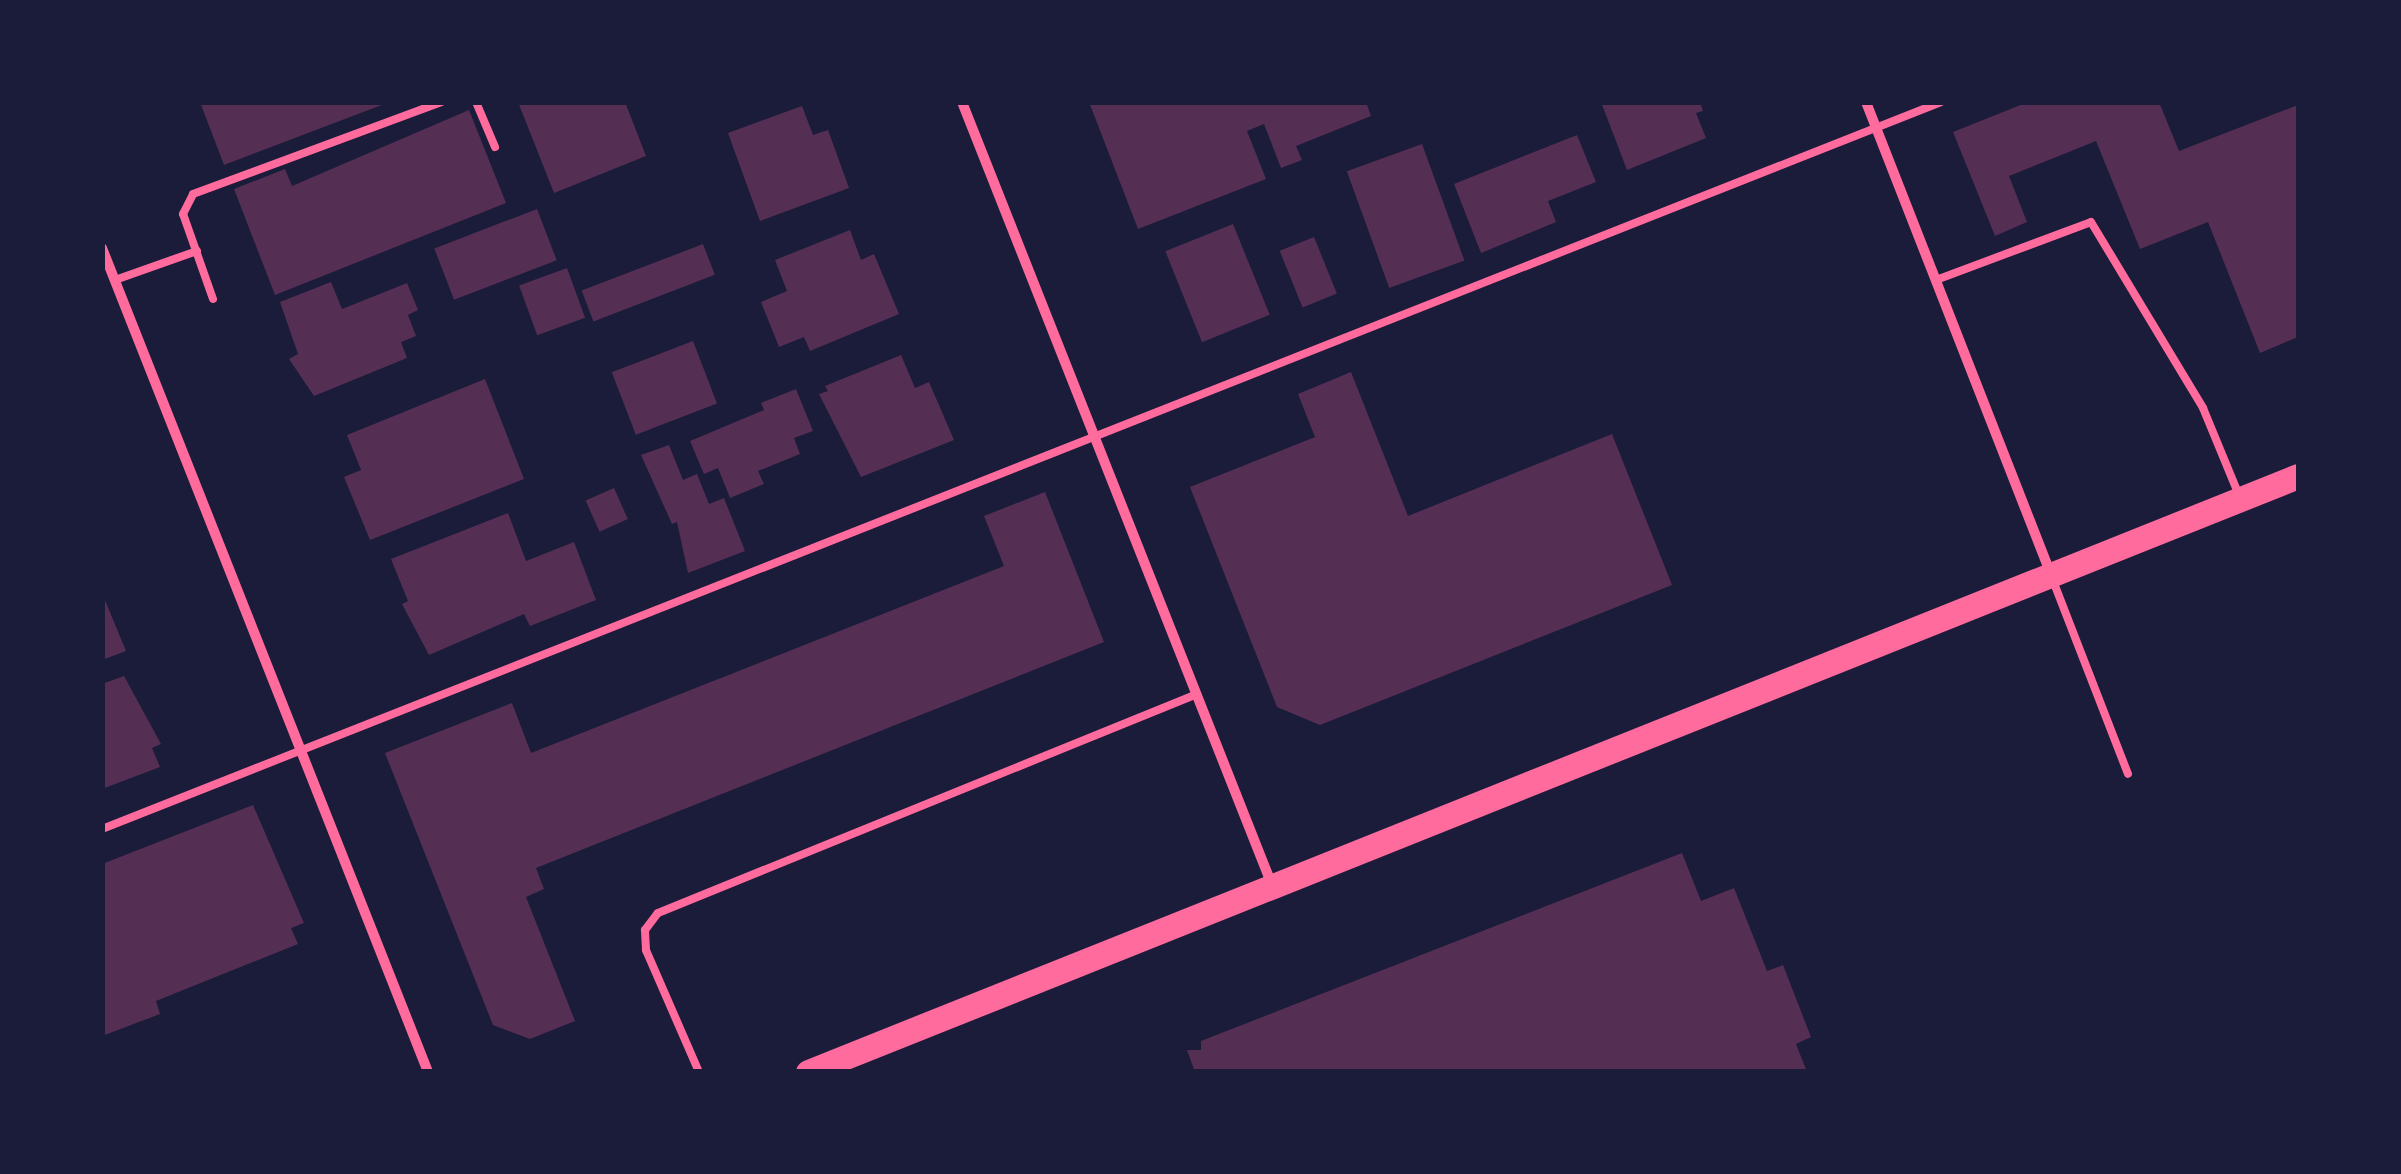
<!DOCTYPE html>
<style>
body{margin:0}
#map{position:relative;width:2401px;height:1174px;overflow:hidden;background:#1b1b3a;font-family:Poppins,sans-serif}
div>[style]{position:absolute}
.building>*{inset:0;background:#542f53;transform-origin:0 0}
.service>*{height:8px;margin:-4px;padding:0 4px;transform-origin:4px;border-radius:4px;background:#ff6b9d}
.minor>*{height:10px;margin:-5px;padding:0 5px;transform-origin:5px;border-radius:5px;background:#ff6b9d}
.primary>*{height:25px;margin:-12.5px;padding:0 12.5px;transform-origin:12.5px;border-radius:12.5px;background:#ff6b9d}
span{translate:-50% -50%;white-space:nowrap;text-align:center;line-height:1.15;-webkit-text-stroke:8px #1b1b3a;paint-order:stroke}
.frame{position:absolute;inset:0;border:105px solid #1b1b3a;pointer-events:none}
</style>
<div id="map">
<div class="building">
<div style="clip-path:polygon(200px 102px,387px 102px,387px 103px,224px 165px)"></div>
<div style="clip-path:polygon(518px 102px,625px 102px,646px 156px,554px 193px)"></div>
<div style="clip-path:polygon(1089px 102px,1366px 102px,1371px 116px,1296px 146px,1302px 160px,1281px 168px,1264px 124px,1247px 131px,1266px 179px,1138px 229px)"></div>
<div style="clip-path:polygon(1601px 102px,1700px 102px,1703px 111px,1696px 113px,1706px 138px,1627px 170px)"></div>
<div style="clip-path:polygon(2028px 102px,2159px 102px,2179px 151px,2298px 105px,2298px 337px,2260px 353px,2208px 222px,2140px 249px,2096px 141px,2009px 176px,2027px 222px,1995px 236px,1953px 132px)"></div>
<div style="clip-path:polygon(802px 106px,813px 135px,828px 130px,849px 188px,760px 221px,728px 133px)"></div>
<div style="clip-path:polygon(469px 110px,506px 203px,275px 295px,234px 189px,285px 169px,292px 186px)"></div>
<div style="clip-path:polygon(1577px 135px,1596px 182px,1548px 201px,1556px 222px,1481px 253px,1454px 184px)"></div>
<div style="left:1422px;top:144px;width:124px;height:80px;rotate:70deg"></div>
<div style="left:537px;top:209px;width:55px;height:110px;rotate:69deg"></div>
<div style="left:1233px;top:224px;width:98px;height:73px;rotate:68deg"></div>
<div style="clip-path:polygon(850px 230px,861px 260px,874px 254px,899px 314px,810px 351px,804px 337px,779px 347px,761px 302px,787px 291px,775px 260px)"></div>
<div style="left:1314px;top:237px;width:61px;height:37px;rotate:68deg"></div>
<div style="left:703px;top:244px;width:33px;height:130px;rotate:69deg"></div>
<div style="left:567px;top:268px;width:53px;height:51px;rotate:70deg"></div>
<div style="clip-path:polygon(331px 282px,342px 309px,407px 283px,418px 310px,408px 315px,416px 336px,401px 342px,407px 358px,314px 396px,289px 359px,298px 354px,280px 302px)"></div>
<div style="left:693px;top:341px;width:67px;height:87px;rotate:69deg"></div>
<div style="clip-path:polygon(901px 355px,915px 388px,929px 382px,954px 440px,861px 477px,819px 394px,828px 391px,825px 386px)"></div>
<div style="clip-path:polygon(1351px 372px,1408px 516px,1612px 434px,1672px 585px,1320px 725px,1277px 707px,1190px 487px,1315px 437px,1298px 394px)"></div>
<div style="clip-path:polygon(485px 379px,524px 479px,370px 540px,344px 477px,361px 470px,347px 435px)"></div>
<div style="clip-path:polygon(796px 389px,813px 431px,794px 438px,800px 454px,758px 471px,764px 484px,730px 498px,718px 468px,704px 474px,690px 441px,764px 410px,761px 403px)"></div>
<div style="clip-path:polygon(669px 445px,683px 480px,697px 474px,709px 504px,724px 498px,745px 551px,688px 573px,677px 522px,672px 524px,641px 455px)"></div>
<div style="left:614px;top:488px;width:34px;height:31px;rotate:66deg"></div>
<div style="clip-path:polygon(1045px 492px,1104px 642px,536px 868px,544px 889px,526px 897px,575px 1021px,530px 1039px,493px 1025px,385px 753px,512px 703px,531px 753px,1004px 566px,984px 516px)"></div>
<div style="clip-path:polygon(508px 513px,526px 561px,574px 542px,596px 600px,530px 626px,524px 614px,429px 655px,402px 604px,408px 601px,391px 559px)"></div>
<div style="clip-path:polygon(102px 593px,126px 651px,102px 660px)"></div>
<div style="clip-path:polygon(124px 676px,161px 744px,152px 748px,160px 767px,102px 789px,102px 684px)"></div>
<div style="clip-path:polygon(253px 805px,304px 923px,291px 928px,298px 944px,156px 1001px,160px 1014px,102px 1036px,102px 864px)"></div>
<div style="clip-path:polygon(1682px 853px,1701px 901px,1734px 888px,1767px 971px,1783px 965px,1811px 1037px,1796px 1044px,1807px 1072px,1195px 1072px,1187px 1050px,1201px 1050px,1201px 1041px)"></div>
</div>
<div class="service">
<div style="left:476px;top:102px;width:49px;rotate:67.1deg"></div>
<div style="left:115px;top:280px;width:87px;rotate:-19.5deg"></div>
<div style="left:1936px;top:280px;width:165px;rotate:-20.5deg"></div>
<div style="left:2091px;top:222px;width:217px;rotate:58.9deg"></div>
<div style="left:2203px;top:408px;width:92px;rotate:67.6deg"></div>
<div style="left:213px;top:299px;width:90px;rotate:-109.4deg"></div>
<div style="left:183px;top:214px;width:22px;rotate:-63deg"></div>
<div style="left:193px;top:194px;width:265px;rotate:-20.3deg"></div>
<div style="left:2052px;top:578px;width:210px;rotate:68.8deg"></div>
<div style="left:102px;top:829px;width:1977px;rotate:-21.57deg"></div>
<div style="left:699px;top:1072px;width:133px;rotate:-113.5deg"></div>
<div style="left:646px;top:950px;width:20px;rotate:-93deg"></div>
<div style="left:645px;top:930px;width:21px;rotate:-53deg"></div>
<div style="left:658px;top:913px;width:582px;rotate:-22.11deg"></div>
</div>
<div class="minor">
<div style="left:962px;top:102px;width:842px;rotate:68.4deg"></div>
<div style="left:1866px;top:102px;width:505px;rotate:68.62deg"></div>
<div style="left:102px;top:248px;width:886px;rotate:68.41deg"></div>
</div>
<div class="primary">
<div style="left:808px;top:1072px;width:1605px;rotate:-21.8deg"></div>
</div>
<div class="frame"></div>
</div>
